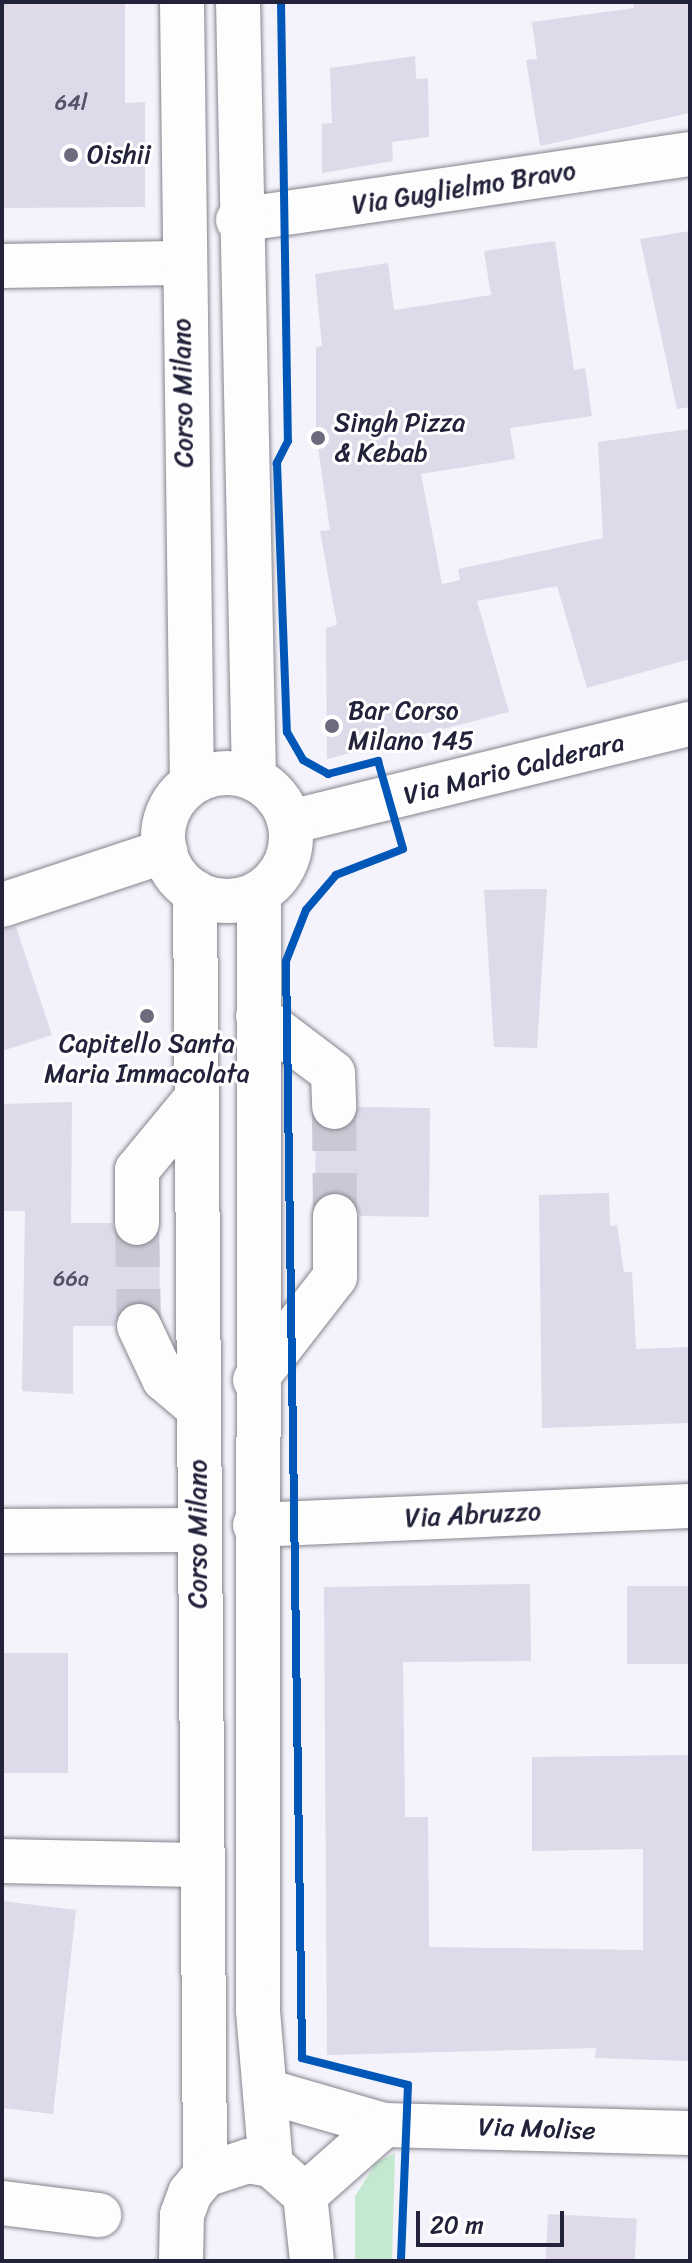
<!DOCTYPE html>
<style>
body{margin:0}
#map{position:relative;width:692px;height:2263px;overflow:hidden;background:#f4f2fa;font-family:Sriracha,sans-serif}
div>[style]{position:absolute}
.green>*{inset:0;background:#c5e9d0}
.building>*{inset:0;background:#dedae9;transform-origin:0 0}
.minor-tunnel>*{height:44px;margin-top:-22px;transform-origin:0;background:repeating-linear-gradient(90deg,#cac8d4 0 44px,transparent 0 66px)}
.roads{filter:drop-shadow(0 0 2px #85848d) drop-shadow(0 0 2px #85848d)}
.minor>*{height:44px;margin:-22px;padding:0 22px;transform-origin:22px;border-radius:22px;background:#fdfdfe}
.major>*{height:44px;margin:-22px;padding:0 22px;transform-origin:22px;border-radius:22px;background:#fdfdfe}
.major>.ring{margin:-22px;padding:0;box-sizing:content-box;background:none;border:44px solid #fdfdfe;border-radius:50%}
.cycleway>*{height:8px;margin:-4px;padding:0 4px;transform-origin:4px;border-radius:4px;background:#0057b8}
.dots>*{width:22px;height:22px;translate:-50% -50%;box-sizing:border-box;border:4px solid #fff;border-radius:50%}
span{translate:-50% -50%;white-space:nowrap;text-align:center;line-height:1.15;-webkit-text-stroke:6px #fff;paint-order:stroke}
.number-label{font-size:22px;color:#535268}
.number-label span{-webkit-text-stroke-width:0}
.poi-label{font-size:26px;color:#22223b}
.left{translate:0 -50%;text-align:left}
.street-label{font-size:26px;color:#22223b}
.frame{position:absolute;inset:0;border:4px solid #22223b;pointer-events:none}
.scale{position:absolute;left:416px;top:2211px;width:148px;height:36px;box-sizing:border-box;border:4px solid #22223b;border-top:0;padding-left:10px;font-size:24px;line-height:28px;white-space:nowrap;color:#22223b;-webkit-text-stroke:6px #fff;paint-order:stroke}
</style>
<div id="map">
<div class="green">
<div style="clip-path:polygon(395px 2153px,392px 2261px,355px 2261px,355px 2196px,376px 2163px)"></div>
</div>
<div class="building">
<div style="clip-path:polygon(2px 2px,125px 2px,125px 103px,145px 102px,145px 207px,2px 208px)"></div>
<div style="clip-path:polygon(633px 2px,690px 2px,690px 113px,540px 146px,526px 60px,537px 59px,532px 22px,634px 8px)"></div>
<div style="clip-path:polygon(415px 56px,416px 79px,428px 78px,429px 137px,392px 142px,393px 161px,322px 173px,322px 124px,332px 123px,330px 68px)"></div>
<div style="clip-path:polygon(690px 231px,690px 407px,677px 409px,640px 239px)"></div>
<div style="clip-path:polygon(555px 241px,574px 370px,585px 368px,592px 416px,510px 428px,515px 459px,421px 474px,442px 584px,460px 580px,458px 569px,603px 538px,598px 442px,690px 429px,690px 659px,587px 688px,557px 586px,477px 601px,509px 712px,327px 759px,326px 628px,337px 625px,320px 531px,330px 530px,316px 434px,316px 347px,322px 346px,315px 274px,388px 263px,394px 310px,491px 295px,484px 251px)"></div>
<div style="clip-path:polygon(547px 889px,537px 1048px,494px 1047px,484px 890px)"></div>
<div style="clip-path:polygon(16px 927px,52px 1035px,2px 1051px,2px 929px)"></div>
<div style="clip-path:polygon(72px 1102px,71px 1223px,112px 1223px,116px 1236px,136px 1248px,159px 1234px,160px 1313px,140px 1301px,119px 1311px,114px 1326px,73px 1326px,73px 1394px,22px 1391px,25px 1211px,2px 1211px,2px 1104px)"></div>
<div style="clip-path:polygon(359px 1107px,430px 1108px,429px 1217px,360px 1216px,356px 1203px,336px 1191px,315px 1202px,316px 1123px,346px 1129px)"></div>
<div style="clip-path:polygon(609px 1193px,610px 1226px,617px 1225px,624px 1272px,632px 1272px,636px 1349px,690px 1347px,690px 1423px,542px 1428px,539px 1195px)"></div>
<div style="clip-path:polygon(530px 1584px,531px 1661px,403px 1662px,405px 1817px,428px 1817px,429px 1947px,643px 1950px,643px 1849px,532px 1851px,532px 1757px,690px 1755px,690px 2061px,595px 2058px,596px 2048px,327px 2055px,324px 1587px)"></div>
<div style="left:690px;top:1586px;width:78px;height:63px;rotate:90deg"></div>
<div style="left:2px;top:1653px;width:66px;height:120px"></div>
<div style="clip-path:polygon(2px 1901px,76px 1910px,53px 2114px,2px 2108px)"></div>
<div style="left:548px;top:2214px;width:89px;height:47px;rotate:3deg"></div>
</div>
<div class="minor-tunnel">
<div style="left:334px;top:1107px;width:109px;rotate:89.5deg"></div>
<div style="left:137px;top:1223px;width:103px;rotate:88.9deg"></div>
</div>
<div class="roads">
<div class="minor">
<div style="left:238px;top:220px;width:457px;rotate:-8.3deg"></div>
<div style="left:2px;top:266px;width:180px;rotate:-1deg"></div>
<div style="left:290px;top:822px;width:412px;rotate:-13.8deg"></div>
<div style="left:2px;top:905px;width:172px;rotate:-18.3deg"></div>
<div style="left:258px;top:1016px;width:94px;rotate:37.2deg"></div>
<div style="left:333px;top:1073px;width:34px;rotate:88deg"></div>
<div style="left:137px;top:1223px;width:53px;rotate:-90deg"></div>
<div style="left:137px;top:1170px;width:91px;rotate:-50.4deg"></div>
<div style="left:139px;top:1326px;width:59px;rotate:64.7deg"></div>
<div style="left:164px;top:1379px;width:43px;rotate:40.3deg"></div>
<div style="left:255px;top:1380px;width:130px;rotate:-52.2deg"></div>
<div style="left:335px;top:1277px;width:61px;rotate:-90deg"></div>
<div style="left:255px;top:1525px;width:435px;rotate:-2.5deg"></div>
<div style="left:2px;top:1531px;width:195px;rotate:-0.3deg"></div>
<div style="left:2px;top:1861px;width:198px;rotate:1.2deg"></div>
<div style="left:266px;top:2091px;width:123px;rotate:16.1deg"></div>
<div style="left:384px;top:2125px;width:306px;rotate:1.5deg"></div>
<div style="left:305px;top:2195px;width:106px;rotate:-41.5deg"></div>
<div style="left:2px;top:2203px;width:98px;rotate:7.1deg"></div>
</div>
<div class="major">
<div style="left:182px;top:2px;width:781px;rotate:89.27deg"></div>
<div style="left:238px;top:2px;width:777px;rotate:88.82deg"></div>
<div class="ring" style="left:163px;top:773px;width:84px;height:84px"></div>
<div style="left:195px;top:892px;width:1283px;rotate:89.55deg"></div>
<div style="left:259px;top:893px;width:1118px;rotate:90.05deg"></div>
<div style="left:258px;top:2011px;width:155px;rotate:85.2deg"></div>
<div style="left:181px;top:2261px;width:46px;rotate:-88.8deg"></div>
<div style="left:182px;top:2215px;width:23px;rotate:-70deg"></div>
<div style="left:190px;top:2193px;width:23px;rotate:-50deg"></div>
<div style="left:205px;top:2175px;width:45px;rotate:-18deg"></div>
<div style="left:248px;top:2161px;width:23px;rotate:10deg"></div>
<div style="left:271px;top:2165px;width:45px;rotate:41.4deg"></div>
<div style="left:305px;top:2195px;width:66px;rotate:83.9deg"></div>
</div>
</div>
<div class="cycleway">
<div style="left:281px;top:2px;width:439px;rotate:89.1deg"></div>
<div style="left:288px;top:441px;width:25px;rotate:117deg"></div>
<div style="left:277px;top:463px;width:269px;rotate:87.9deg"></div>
<div style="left:287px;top:732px;width:32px;rotate:60deg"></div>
<div style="left:303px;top:760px;width:29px;rotate:29deg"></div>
<div style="left:328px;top:774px;width:52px;rotate:-14.6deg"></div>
<div style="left:378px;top:761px;width:91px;rotate:74.1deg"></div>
<div style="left:403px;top:849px;width:72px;rotate:158.8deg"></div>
<div style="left:336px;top:875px;width:46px;rotate:130.6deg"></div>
<div style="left:306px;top:910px;width:55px;rotate:111.4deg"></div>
<div style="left:286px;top:961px;width:1097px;rotate:89.16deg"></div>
<div style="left:302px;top:2058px;width:109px;rotate:14.3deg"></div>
<div style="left:408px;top:2085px;width:176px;rotate:92.3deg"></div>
</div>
<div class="dots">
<div style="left:71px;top:155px;background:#6c6b7e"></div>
<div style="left:318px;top:438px;background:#6c6b7e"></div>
<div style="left:332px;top:726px;background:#6c6b7e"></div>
<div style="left:147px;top:1016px;background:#6c6b7e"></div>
</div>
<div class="number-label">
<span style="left:71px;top:103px">64l</span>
<span style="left:71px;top:1279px">66a</span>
</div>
<div class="poi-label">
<span class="left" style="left:87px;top:155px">Oishii</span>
<span class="left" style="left:334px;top:438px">Singh Pizza<br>&amp; Kebab</span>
<span class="left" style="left:348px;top:726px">Bar Corso<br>Milano 145</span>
<span style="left:147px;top:1059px">Capitello Santa<br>Maria Immacolata</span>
</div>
<div class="street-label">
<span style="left:464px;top:188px;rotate:-9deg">Via Guglielmo Bravo</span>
<span style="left:183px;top:393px;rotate:-91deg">Corso Milano</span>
<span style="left:514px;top:769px;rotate:-14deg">Via Mario Calderara</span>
<span style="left:473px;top:1515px;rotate:-3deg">Via Abruzzo</span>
<span style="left:198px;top:1534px;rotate:-90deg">Corso Milano</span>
<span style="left:537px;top:2129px;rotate:2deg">Via Molise</span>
</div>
<div class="frame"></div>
<div class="scale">20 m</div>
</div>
